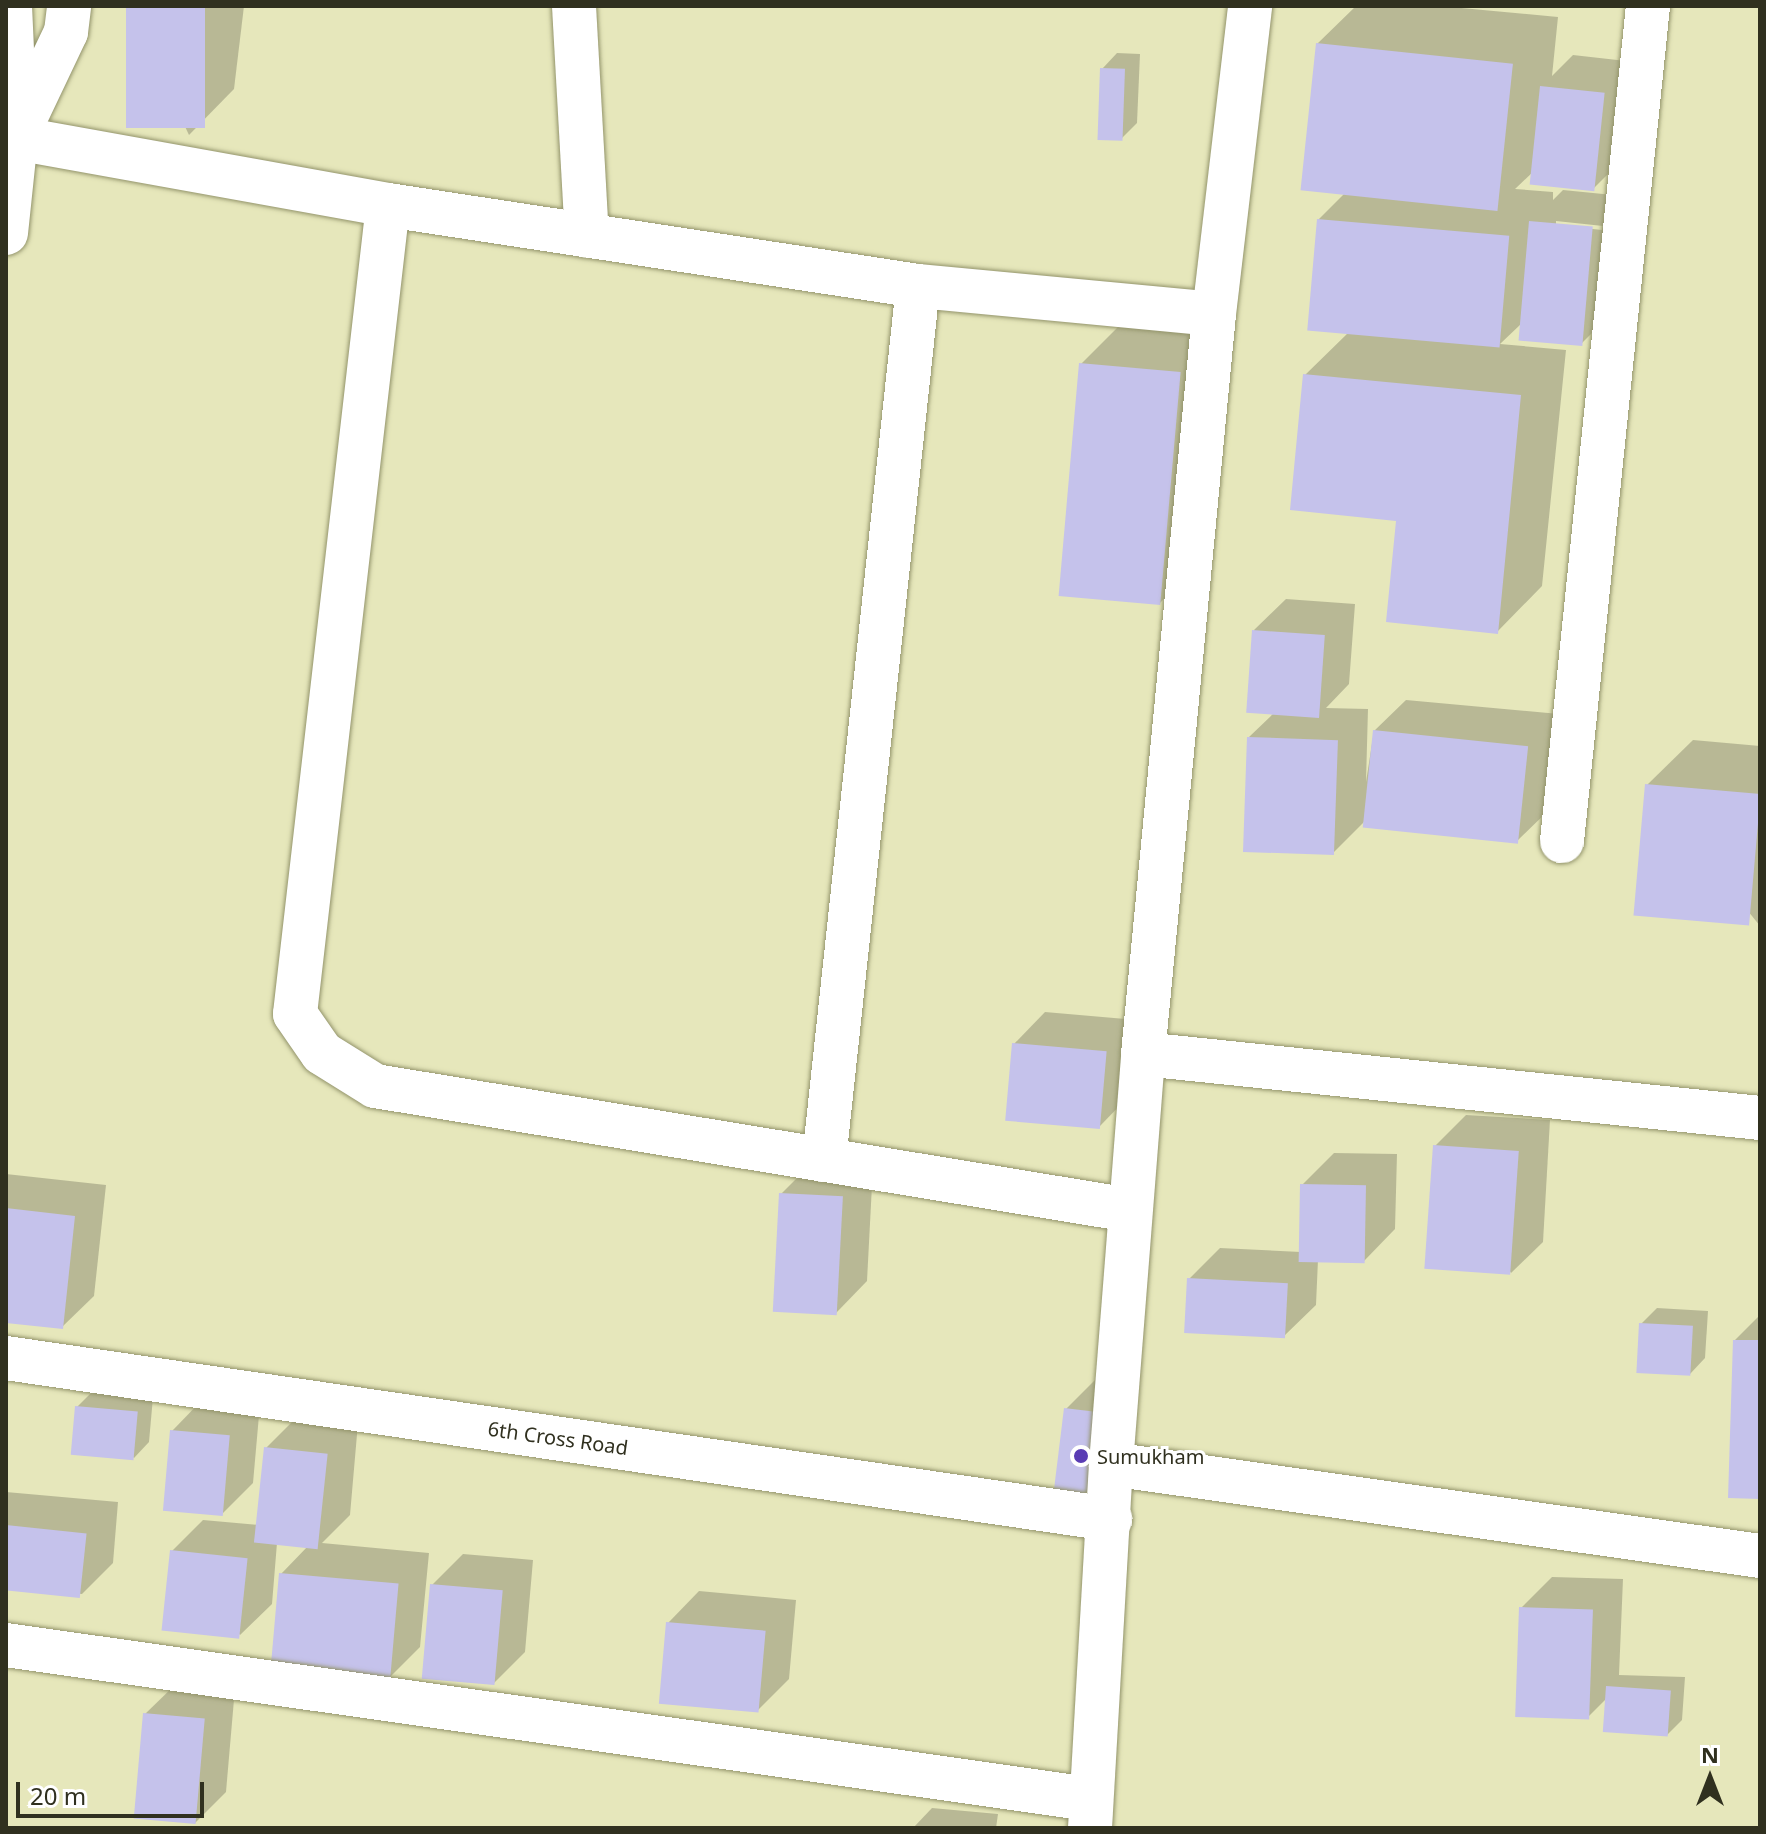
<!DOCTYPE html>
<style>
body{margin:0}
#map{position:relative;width:1766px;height:1834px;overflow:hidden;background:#e6e7bb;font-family:"Noto Sans",sans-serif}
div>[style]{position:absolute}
.shadow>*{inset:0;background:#0003}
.building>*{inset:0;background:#c5c2eb;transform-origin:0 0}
.roads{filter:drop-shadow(0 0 2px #93946b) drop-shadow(0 0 2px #93946b)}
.minor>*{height:44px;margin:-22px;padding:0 22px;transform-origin:22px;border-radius:22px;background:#fff}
.major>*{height:44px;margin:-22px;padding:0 22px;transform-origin:22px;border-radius:22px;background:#fff}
.dots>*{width:22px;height:22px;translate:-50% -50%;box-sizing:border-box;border:4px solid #fff;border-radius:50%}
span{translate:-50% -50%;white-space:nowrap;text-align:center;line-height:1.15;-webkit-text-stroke:6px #fff;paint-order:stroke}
.street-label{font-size:20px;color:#30301f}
.poi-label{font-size:20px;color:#30301f}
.left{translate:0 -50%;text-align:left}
.frame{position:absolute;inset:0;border:8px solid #30301f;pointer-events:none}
.north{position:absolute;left:1670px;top:1738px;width:80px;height:80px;-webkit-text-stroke:6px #fff;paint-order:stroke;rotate:0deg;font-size:22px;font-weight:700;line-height:32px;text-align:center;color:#30301f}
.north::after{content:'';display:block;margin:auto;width:28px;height:36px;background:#30301f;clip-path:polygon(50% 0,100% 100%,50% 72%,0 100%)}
.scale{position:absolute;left:16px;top:1782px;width:188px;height:36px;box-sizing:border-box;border:4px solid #30301f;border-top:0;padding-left:10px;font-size:24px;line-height:28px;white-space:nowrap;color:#30301f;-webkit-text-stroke:6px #fff;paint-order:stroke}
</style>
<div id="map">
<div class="shadow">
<div style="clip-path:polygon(128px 6px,244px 6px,234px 89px,189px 135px)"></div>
<div style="clip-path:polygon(evenodd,1356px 6px,1440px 6px,1558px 17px,1552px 76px,1573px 55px,1635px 62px,1625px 157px,1594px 188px,1534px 171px,1515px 189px,1553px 192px,1553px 200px,1563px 190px,1623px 196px,1612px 313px,1581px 344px,1521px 324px,1500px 344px,1566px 350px,1542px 586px,1497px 632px,1398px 519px,1305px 375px,1349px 332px,1318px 220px,1346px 192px,1317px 44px,1356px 6px,1556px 221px,1603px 226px,1602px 230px,1556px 225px,1556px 221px)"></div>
<div style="clip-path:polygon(1117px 53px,1140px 54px,1137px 123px,1121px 139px,1102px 69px)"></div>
<div style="clip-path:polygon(1127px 318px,1226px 327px,1204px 558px,1159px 604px,1081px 364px)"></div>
<div style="clip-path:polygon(1286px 599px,1355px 604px,1349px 684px,1326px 708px,1368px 709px,1366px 782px,1374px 731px,1406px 700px,1559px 714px,1550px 809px,1518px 840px,1365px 821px,1333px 853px,1249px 737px,1274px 713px,1254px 630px)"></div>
<div style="clip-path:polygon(1693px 740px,1760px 746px,1760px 926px,1647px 785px)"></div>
<div style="clip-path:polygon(1045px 1012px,1137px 1020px,1130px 1095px,1099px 1127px,1014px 1044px)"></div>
<div style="clip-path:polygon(1466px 1115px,1550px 1120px,1543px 1242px,1511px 1273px,1435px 1146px)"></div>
<div style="clip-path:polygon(1334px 1153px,1397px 1154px,1395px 1229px,1364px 1261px,1318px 1260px,1316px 1305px,1284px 1336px,1189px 1279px,1220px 1248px,1301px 1252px,1302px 1185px)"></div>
<div style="clip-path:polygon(812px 1163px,873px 1166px,867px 1281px,836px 1313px,781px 1194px)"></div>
<div style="clip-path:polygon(6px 1174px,106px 1185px,94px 1296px,62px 1327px,6px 1321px)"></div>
<div style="clip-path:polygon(1657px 1308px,1708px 1311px,1705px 1358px,1690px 1374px,1641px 1324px)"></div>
<div style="clip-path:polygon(1760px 1315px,1760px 1497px,1735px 1340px)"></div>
<div style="clip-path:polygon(1097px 1378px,1129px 1469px,1066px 1409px)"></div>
<div style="clip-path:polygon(93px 1391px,153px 1397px,149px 1442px,134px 1458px,77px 1407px)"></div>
<div style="clip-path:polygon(203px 1399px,260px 1404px,253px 1483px,222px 1514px,172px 1431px)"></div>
<div style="clip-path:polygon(297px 1417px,358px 1423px,350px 1515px,322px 1543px,429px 1553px,420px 1647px,389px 1678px,281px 1574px,309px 1545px,277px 1543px,272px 1604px,240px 1635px,172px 1551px,203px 1520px,259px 1525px,266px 1448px)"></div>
<div style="clip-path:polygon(6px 1492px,118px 1502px,113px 1563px,82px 1594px,6px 1588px)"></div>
<div style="clip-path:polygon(463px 1554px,533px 1560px,525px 1652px,494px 1683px,432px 1585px)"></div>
<div style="clip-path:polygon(1552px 1577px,1623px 1579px,1619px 1675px,1685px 1677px,1682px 1720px,1666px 1736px,1607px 1698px,1588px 1717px,1521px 1608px)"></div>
<div style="clip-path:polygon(699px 1591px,796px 1600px,789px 1679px,758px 1710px,668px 1623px)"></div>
<div style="clip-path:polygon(177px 1683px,235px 1688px,226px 1792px,195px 1823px,145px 1714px)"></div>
<div style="clip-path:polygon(932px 1808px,998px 1814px,996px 1828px,913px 1828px)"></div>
</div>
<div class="building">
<div style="left:126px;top:6px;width:79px;height:122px"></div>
<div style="left:1316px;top:43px;width:198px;height:148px;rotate:6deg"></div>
<div style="left:1100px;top:68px;width:25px;height:72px;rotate:2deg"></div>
<div style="left:1540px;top:86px;width:65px;height:99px;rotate:6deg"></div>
<div style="left:1317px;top:219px;width:193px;height:112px;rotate:5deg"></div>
<div style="left:1529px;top:221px;width:64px;height:120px;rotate:5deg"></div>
<div style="left:1079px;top:363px;width:102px;height:234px;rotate:5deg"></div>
<div style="clip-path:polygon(1303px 374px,1521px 395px,1498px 634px,1386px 622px,1396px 521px,1290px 510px)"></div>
<div style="left:1252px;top:630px;width:73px;height:83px;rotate:4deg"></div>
<div style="left:1373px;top:730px;width:156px;height:98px;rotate:6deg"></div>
<div style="left:1247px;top:737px;width:91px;height:115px;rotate:2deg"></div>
<div style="left:1645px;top:784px;width:116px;height:132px;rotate:5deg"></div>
<div style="left:1012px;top:1043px;width:95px;height:78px;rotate:5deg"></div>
<div style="left:1433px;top:1145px;width:86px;height:124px;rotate:4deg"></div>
<div style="left:1300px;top:1184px;width:66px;height:78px;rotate:1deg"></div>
<div style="left:779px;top:1193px;width:64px;height:119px;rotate:3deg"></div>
<div style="clip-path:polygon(6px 1208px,75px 1216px,63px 1329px,6px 1323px)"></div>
<div style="left:1187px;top:1278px;width:101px;height:55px;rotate:3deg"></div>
<div style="left:1639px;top:1323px;width:54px;height:50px;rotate:3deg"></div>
<div style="clip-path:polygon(1733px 1340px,1760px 1340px,1760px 1499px,1728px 1498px)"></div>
<div style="left:75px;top:1406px;width:63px;height:49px;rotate:5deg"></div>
<div style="left:1064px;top:1408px;width:40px;height:90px;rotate:7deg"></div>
<div style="left:170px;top:1430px;width:60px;height:81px;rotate:5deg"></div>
<div style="left:264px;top:1447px;width:64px;height:96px;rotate:6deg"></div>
<div style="left:6px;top:1525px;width:81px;height:65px;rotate:6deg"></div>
<div style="left:170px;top:1550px;width:78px;height:81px;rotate:6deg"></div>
<div style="left:279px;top:1573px;width:120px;height:97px;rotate:5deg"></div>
<div style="left:430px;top:1584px;width:73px;height:95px;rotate:5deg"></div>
<div style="left:1519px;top:1607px;width:74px;height:110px;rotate:2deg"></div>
<div style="left:666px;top:1622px;width:100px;height:82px;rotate:5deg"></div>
<div style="left:1606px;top:1686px;width:65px;height:46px;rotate:4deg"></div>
<div style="left:143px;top:1713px;width:62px;height:106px;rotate:5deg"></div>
</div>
<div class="roads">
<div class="minor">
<div style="left:574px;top:6px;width:230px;rotate:86.8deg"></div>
<div style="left:16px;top:138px;width:378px;rotate:10.2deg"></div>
<div style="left:388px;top:205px;width:536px;rotate:8.69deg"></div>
<div style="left:918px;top:286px;width:297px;rotate:5.4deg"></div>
<div style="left:388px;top:205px;width:814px;rotate:96.56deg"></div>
<div style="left:295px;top:1014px;width:47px;rotate:55.3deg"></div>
<div style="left:322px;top:1053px;width:62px;rotate:31.9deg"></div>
<div style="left:375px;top:1086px;width:765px;rotate:9.33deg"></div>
<div style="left:1562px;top:841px;width:839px;rotate:-84.12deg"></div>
<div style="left:1143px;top:1054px;width:620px;rotate:5.92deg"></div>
<div style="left:824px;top:1160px;width:879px;rotate:-83.86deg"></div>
<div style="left:6px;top:1358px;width:1116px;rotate:8.3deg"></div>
<div style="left:1111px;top:1464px;width:655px;rotate:8.07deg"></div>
<div style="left:6px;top:1645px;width:1095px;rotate:8.09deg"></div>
<div style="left:1090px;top:1828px;width:365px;rotate:-86.7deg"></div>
<div style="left:1111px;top:1464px;width:411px;rotate:-85.5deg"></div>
<div style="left:1143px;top:1054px;width:743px;rotate:-84.52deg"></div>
<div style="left:1214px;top:314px;width:310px;rotate:-83.3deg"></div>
</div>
<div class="major">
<div style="left:18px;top:133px;width:112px;rotate:-64.6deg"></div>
<div style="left:66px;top:32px;width:26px;rotate:-83deg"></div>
<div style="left:6px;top:233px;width:96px;rotate:-84deg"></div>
<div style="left:16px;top:138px;width:132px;rotate:-92.6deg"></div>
</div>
</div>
<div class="dots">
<div style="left:1081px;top:1456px;background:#5a3cb4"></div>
</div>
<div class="street-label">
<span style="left:558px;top:1438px;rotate:8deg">6th Cross Road</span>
</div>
<div class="poi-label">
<span class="left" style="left:1097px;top:1456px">Sumukham</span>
</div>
<div class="frame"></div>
<div class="north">N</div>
<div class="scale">20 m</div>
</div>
